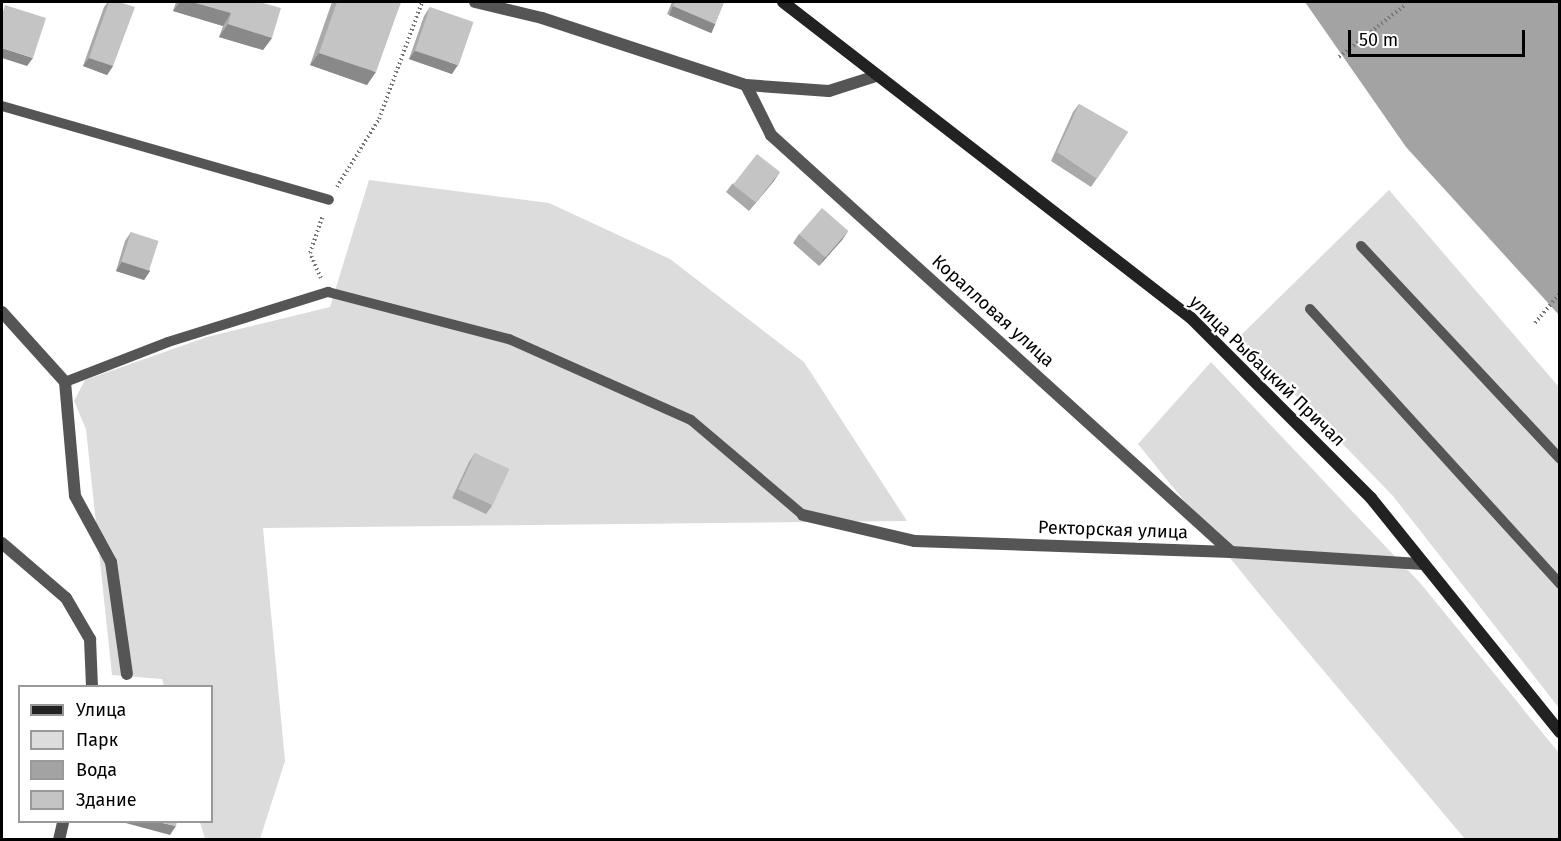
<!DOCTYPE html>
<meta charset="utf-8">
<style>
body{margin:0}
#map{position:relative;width:1561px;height:841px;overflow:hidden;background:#fff;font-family:"Fira Sans",sans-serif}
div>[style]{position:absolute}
.green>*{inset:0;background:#dcdcdc}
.water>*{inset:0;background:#a3a3a3}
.path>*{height:4px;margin-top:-2px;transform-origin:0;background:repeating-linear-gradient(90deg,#777 0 1.5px,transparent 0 4.5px)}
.lane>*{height:10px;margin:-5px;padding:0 5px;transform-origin:5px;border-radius:5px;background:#555}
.street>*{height:12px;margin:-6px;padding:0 6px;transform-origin:6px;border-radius:6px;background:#555}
.secondary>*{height:12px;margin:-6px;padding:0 6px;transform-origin:6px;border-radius:6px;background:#222}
.wall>*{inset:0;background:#a9a9a9}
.shaded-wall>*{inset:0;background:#898989;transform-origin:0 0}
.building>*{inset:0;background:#c4c4c4;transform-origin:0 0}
span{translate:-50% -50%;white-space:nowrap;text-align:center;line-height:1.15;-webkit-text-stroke:4.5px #fff;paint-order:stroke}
.street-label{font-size:18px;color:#000}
.frame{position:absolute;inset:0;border:3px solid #000;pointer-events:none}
.legend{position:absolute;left:18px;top:685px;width:195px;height:138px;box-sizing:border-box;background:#fff;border:2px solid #999;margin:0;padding:8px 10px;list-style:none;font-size:18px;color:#000}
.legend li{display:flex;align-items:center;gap:12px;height:30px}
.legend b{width:30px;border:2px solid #999}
.scale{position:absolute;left:1348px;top:30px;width:177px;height:27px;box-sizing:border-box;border:3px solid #000;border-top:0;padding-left:8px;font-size:18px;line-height:21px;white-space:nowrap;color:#000;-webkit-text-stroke:4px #fff;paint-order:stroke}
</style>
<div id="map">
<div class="green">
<div style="clip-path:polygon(369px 180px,549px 203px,670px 259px,804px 362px,907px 521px,263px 528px,285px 761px,260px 839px,205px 839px,200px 822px,212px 822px,212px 686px,164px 686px,162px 679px,112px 675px,86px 429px,74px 401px,85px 380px,207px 337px,330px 307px)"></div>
<div style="clip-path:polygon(1389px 190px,1559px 387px,1559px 708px,1393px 496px,1239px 337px)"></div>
<div style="clip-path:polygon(1211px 362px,1421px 584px,1559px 753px,1559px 839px,1465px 839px,1260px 595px,1138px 444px)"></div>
</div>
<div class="water">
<div style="clip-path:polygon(1305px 2px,1559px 2px,1559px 315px,1406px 147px)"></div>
</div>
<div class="path">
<div style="left:1339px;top:57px;width:85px;rotate:-38.3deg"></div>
<div style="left:337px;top:187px;width:80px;rotate:-58.3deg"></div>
<div style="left:379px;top:119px;width:125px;rotate:-69.8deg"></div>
<div style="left:321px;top:278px;width:27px;rotate:-114deg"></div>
<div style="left:310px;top:253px;width:40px;rotate:-71.1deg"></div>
<div style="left:1535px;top:323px;width:39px;rotate:-50deg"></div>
</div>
<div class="lane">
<div style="left:2px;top:106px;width:340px;rotate:16deg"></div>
<div style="left:1361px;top:246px;width:291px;rotate:46.9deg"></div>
<div style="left:1310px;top:309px;width:372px;rotate:47.7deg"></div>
<div style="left:65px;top:382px;width:110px;rotate:-21.2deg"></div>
<div style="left:168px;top:342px;width:168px;rotate:-17.4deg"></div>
<div style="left:328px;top:292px;width:187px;rotate:14.6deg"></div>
<div style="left:509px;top:339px;width:199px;rotate:24deg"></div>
<div style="left:691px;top:420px;width:147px;rotate:40.3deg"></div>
</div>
<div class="street">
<div style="left:475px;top:2px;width:69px;rotate:13.4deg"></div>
<div style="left:542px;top:18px;width:215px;rotate:18.2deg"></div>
<div style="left:746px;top:85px;width:83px;rotate:4.1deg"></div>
<div style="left:829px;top:91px;width:49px;rotate:-17.7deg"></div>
<div style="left:746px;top:85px;width:56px;rotate:63.4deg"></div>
<div style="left:771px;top:135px;width:621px;rotate:42.19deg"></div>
<div style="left:2px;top:312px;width:94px;rotate:48deg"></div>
<div style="left:65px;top:382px;width:114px;rotate:85deg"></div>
<div style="left:75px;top:496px;width:75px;rotate:61.4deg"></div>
<div style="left:111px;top:562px;width:113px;rotate:81.9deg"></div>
<div style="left:803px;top:515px;width:115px;rotate:13.1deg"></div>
<div style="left:915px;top:541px;width:316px;rotate:2deg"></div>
<div style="left:1231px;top:552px;width:193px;rotate:3.6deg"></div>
<div style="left:2px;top:543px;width:84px;rotate:40.7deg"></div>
<div style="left:66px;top:598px;width:48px;rotate:59.7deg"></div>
<div style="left:90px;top:639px;width:47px;rotate:87.6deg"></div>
<div style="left:59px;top:840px;width:18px;rotate:-77deg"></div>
</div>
<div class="secondary">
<div style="left:783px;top:2px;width:516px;rotate:37.76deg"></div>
<div style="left:1191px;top:318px;width:255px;rotate:45deg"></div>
<div style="left:1371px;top:498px;width:301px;rotate:51.1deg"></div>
</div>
<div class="wall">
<div style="clip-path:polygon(108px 2px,119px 2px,113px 66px,107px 75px,83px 66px,104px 7px)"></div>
<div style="clip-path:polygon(176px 2px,259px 2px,272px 38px,263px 50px,219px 37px,223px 26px,173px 11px)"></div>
<div style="clip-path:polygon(332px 2px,401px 2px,367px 85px,310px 65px)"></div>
<div style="clip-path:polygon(672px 2px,724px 2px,715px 24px,709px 32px,667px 14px)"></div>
<div style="clip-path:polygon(430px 7px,452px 74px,409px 59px,424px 16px)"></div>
<div style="clip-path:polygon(1079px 104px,1128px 132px,1091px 187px,1051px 161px,1073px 112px)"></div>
<div style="clip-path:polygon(780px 172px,749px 211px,726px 192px,732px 184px)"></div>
<div style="clip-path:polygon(848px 231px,842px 240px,819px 266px,793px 243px,799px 234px)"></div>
<div style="clip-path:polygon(131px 232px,150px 271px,144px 280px,116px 271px,125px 241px)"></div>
<div style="clip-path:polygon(475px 453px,492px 506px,486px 514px,452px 498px,469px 462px)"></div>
</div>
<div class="shaded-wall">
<div style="clip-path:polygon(180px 2px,192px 2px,231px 13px,223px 26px,173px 11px)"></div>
<div style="left:673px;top:6px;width:46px;height:10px;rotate:23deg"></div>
<div style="clip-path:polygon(228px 24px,272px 38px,263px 50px,219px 37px)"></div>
<div style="clip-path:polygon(2px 48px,33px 58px,27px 66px,2px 58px)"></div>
<div style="clip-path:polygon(415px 51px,458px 65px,452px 74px,409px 59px)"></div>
<div style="clip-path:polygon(319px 53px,376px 72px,367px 85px,310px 65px)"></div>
<div style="clip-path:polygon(89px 58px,113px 66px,107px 75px,83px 66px)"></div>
<div style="clip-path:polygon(780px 172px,774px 181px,749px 211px,755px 203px)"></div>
<div style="clip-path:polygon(848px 231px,842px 240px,819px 266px,825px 257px)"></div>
<div style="clip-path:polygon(122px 262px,150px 271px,144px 280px,116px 271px)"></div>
<div style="clip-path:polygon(122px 822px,158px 822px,176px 826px,170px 835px)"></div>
</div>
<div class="building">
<div style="clip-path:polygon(109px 2px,119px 2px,135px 7px,113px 66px,89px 58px)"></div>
<div style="clip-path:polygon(192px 2px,259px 2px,281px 8px,272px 38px,228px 24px,231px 13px)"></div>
<div style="clip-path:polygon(337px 2px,401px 2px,376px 72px,319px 53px)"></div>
<div style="clip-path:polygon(675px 2px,724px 2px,715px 24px,673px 6px)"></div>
<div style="clip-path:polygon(5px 5px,46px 18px,33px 58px,2px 48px,2px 15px)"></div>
<div style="left:430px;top:7px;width:46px;height:46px;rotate:19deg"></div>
<div style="clip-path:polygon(1079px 104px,1128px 132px,1097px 179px,1057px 152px)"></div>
<div style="left:757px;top:154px;width:29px;height:39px;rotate:38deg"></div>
<div style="left:822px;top:208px;width:35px;height:35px;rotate:41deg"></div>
<div style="left:131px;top:232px;width:29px;height:31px;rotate:18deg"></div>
<div style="left:475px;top:453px;width:38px;height:40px;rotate:25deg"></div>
<div style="clip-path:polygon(158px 822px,177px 822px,176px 826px)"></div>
</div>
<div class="street-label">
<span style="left:993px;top:311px;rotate:42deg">Коралловая улица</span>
<span style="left:1267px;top:371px;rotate:44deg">улица Рыбацкий Причал</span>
<span style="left:1113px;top:530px;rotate:2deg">Ректорская улица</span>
</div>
<div class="frame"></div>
<ul class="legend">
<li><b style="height:8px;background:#222"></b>Улица</li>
<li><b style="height:16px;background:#dcdcdc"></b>Парк</li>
<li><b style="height:16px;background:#a3a3a3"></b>Вода</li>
<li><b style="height:16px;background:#c4c4c4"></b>Здание</li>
</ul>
<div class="scale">50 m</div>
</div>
